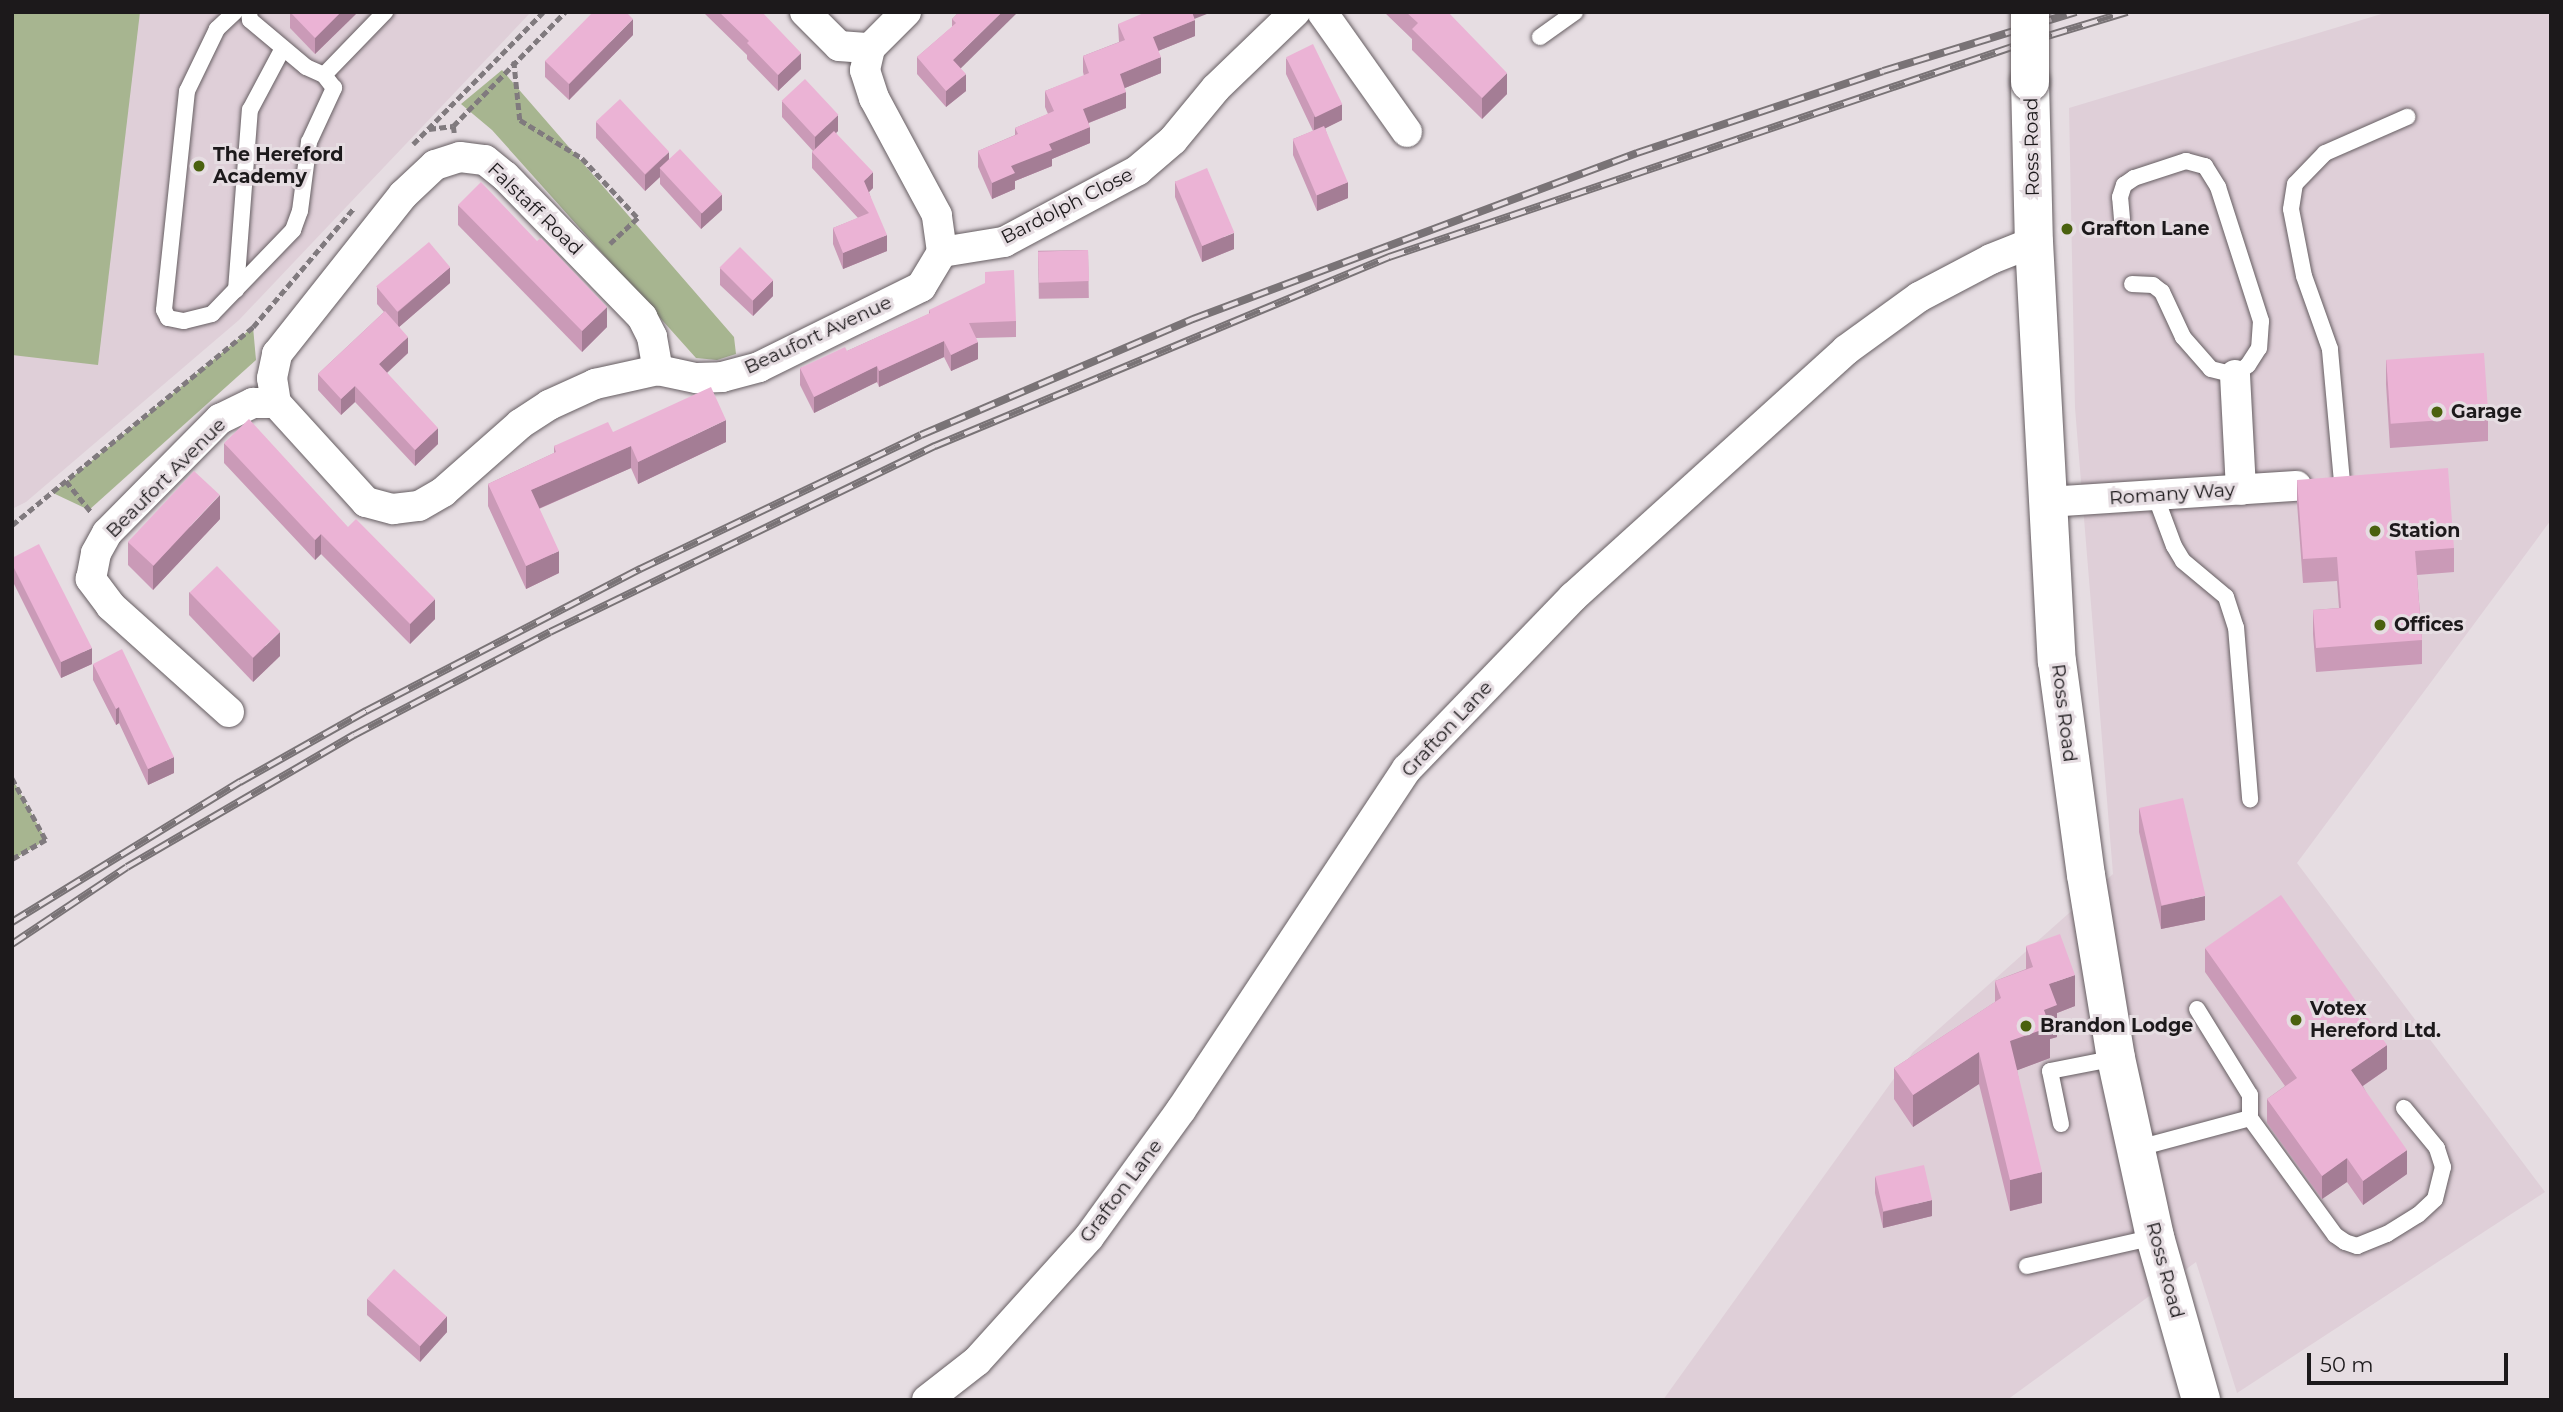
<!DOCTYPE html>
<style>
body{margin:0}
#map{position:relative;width:2563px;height:1412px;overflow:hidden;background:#e6dde2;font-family:Montserrat,sans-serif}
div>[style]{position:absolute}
.built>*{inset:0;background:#dfcfd8}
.green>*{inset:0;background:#a7b590}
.path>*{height:4.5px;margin-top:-2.25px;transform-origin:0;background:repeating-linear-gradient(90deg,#807a7e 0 7px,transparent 0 10.5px)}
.roads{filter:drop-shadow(0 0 2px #665e62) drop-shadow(0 0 2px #665e62)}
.lane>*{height:16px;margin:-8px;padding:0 8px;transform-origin:8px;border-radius:8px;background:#fff}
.street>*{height:30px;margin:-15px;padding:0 15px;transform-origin:15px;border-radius:15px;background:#fff}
.highway>*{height:38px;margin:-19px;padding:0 19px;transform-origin:19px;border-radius:19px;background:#fff}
.rail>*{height:8px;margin-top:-4px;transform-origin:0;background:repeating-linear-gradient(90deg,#e6dde2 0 16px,#797376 0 32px);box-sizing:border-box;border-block:2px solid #797376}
.bridges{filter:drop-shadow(0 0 2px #665e62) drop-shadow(0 0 2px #665e62)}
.highway-bridge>*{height:38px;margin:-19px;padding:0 19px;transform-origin:19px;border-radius:19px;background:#fff}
.wall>*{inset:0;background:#ca9ab7;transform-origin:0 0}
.shaded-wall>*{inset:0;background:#a47d95}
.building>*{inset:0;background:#ebb3d5;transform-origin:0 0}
.dots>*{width:19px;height:19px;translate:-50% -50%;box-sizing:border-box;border:4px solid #e6dde2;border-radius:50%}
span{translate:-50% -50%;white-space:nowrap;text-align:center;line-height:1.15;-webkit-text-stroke:6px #e6dde2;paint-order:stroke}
.street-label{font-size:19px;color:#1c191b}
.poi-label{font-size:19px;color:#1c191b;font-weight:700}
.left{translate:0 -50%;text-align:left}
.frame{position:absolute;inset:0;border:14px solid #1c191b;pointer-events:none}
.scale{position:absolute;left:2307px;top:1353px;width:201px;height:32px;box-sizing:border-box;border:4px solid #1c191b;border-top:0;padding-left:9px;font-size:21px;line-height:24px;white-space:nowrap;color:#1c191b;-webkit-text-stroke:5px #e6dde2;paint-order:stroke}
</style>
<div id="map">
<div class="built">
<div style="clip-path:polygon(12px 12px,531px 12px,239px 320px,26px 502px,12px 509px)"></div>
<div style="clip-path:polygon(2388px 12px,2551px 12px,2551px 520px,2297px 863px,2545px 1192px,2237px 1393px,2196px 1262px,2007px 1400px,1663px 1400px,1913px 1052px,2113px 874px,2075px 408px,2069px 108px)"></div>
</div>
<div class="green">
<div style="clip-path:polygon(12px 12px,140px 12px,98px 365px,12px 355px)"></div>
<div style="clip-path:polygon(502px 70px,734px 337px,736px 354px,717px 360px,696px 358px,492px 130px,461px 104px)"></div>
<div style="clip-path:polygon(253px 327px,256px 360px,89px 510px,53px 493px)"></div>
<div style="clip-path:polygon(12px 778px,46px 840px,12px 860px)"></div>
</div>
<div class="path">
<div style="left:514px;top:61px;width:59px;rotate:84.2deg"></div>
<div style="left:520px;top:120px;width:73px;rotate:31.5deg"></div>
<div style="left:582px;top:158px;width:82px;rotate:47deg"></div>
<div style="left:638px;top:218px;width:38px;rotate:137deg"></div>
<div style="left:429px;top:129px;width:24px;rotate:-7deg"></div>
<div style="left:454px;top:133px;width:7px;rotate:-98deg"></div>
<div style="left:453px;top:126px;width:160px;rotate:-45.5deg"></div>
<div style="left:413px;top:144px;width:185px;rotate:-45.4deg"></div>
<div style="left:66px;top:481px;width:41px;rotate:50.9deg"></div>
<div style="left:12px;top:525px;width:312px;rotate:-39.4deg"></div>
<div style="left:253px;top:327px;width:155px;rotate:-49.7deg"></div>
<div style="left:12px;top:778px;width:71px;rotate:61.3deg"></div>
<div style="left:46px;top:840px;width:39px;rotate:150deg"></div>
</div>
<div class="roads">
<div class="lane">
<div style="left:235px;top:12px;width:25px;rotate:137deg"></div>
<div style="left:217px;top:29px;width:69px;rotate:115.8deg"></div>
<div style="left:187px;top:91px;width:220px;rotate:96deg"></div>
<div style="left:164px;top:310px;width:9px;rotate:63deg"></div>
<div style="left:168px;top:318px;width:16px;rotate:11deg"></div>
<div style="left:184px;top:321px;width:29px;rotate:-14deg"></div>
<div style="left:212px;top:314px;width:117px;rotate:-46deg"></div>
<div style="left:293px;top:230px;width:20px;rotate:-70deg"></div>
<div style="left:300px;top:211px;width:70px;rotate:-82.6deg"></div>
<div style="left:309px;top:142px;width:60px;rotate:-65.2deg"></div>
<div style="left:334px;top:88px;width:16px;rotate:-128deg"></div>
<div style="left:249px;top:12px;width:8px;rotate:83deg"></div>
<div style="left:250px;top:20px;width:73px;rotate:40deg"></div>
<div style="left:306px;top:67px;width:20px;rotate:24deg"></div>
<div style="left:324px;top:75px;width:88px;rotate:-45.9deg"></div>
<div style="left:1540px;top:37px;width:43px;rotate:-35.5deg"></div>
<div style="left:2122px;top:219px;width:22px;rotate:-95deg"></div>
<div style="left:2120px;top:197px;width:13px;rotate:-72deg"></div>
<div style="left:2124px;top:185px;width:12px;rotate:-35deg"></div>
<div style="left:2134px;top:178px;width:55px;rotate:-18.1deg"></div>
<div style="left:2186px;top:161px;width:20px;rotate:15deg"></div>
<div style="left:2205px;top:166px;width:25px;rotate:58deg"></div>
<div style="left:2218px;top:187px;width:141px;rotate:72.2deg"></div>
<div style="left:2261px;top:321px;width:27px;rotate:94deg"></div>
<div style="left:2259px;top:348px;width:20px;rotate:123deg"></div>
<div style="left:2248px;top:365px;width:16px;rotate:142deg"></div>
<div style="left:2235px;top:375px;width:25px;rotate:-166deg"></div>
<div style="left:2211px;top:369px;width:43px;rotate:-131.2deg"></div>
<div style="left:2183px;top:337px;width:50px;rotate:-115deg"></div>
<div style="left:2162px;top:292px;width:11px;rotate:-142deg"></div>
<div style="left:2153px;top:285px;width:21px;rotate:-177deg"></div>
<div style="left:236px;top:290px;width:181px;rotate:-85.6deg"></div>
<div style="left:250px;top:110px;width:70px;rotate:-62deg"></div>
<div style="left:2342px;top:482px;width:134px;rotate:-95.2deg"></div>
<div style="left:2330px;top:349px;width:77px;rotate:-109.6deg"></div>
<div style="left:2304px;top:276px;width:68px;rotate:-101deg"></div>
<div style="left:2291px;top:209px;width:25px;rotate:-81deg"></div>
<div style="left:2295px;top:184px;width:43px;rotate:-45.9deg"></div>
<div style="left:2325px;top:153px;width:90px;rotate:-23.7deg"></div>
<div style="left:2155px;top:495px;width:54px;rotate:69.6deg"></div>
<div style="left:2174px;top:546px;width:17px;rotate:59deg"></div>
<div style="left:2183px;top:561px;width:56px;rotate:39.9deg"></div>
<div style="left:2226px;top:597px;width:32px;rotate:72deg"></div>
<div style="left:2236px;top:627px;width:173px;rotate:85.3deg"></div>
<div style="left:2197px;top:1009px;width:101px;rotate:58.4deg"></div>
<div style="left:2250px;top:1095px;width:23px;rotate:90deg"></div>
<div style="left:2250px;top:1118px;width:145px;rotate:54deg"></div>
<div style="left:2335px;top:1235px;width:12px;rotate:35deg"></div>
<div style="left:2345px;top:1242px;width:13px;rotate:18deg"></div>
<div style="left:2357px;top:1246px;width:32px;rotate:-22deg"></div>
<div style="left:2387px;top:1234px;width:36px;rotate:-32deg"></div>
<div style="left:2418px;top:1215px;width:23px;rotate:-43deg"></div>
<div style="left:2435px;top:1199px;width:33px;rotate:-76deg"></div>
<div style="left:2443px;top:1167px;width:20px;rotate:-108deg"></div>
<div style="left:2437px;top:1148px;width:52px;rotate:-129.5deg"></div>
<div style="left:2061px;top:1124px;width:54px;rotate:-101.7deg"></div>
<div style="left:2050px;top:1071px;width:67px;rotate:-11.1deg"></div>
<div style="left:2135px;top:1149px;width:119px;rotate:-15.1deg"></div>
<div style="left:2027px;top:1266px;width:131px;rotate:-12.8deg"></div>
</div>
<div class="street">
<div style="left:805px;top:12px;width:48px;rotate:45deg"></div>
<div style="left:839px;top:46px;width:31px;rotate:4deg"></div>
<div style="left:1322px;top:12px;width:147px;rotate:54.7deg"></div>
<div style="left:942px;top:252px;width:63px;rotate:-9.2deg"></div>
<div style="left:1004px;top:242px;width:152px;rotate:-28.2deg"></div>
<div style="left:1138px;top:170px;width:46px;rotate:-40.6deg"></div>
<div style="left:1173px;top:140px;width:67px;rotate:-50.4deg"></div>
<div style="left:1216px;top:88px;width:110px;rotate:-43.9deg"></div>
<div style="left:2235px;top:375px;width:115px;rotate:87deg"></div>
<div style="left:276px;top:403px;width:25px;rotate:-99deg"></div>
<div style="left:272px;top:378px;width:25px;rotate:-78deg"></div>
<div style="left:277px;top:354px;width:203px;rotate:-51.6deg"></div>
<div style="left:403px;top:195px;width:44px;rotate:-43.2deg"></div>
<div style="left:435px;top:165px;width:26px;rotate:-18deg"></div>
<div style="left:460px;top:157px;width:25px;rotate:7deg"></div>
<div style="left:485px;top:160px;width:26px;rotate:39deg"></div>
<div style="left:505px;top:176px;width:197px;rotate:45.8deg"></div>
<div style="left:642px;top:317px;width:22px;rotate:63deg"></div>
<div style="left:652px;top:337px;width:34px;rotate:80deg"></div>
<div style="left:2047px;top:502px;width:250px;rotate:-3.7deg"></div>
<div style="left:229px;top:712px;width:159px;rotate:-138.1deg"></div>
<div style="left:111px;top:606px;width:34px;rotate:-127deg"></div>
<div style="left:91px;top:579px;width:26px;rotate:-79deg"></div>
<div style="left:96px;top:553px;width:23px;rotate:-61deg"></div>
<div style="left:107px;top:533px;width:161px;rotate:-45.3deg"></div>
<div style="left:220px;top:419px;width:37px;rotate:-26deg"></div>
<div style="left:253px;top:403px;width:23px"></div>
<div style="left:276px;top:403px;width:134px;rotate:47.7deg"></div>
<div style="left:366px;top:502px;width:28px;rotate:15deg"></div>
<div style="left:393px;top:509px;width:26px;rotate:-7deg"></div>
<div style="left:419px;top:506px;width:28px;rotate:-30deg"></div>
<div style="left:443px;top:492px;width:103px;rotate:-41.4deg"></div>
<div style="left:520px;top:424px;width:35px;rotate:-33deg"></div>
<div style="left:549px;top:405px;width:51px;rotate:-24.5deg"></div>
<div style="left:595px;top:384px;width:65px;rotate:-12.5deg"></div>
<div style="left:658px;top:370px;width:40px;rotate:12deg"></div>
<div style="left:697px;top:378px;width:25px;rotate:-2deg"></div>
<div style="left:722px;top:377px;width:38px;rotate:-15deg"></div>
<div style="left:759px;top:367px;width:181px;rotate:-26.3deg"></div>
<div style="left:921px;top:287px;width:41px;rotate:-59deg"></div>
<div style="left:942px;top:252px;width:37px;rotate:-98deg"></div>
<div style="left:937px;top:215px;width:133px;rotate:-118.3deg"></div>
<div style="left:874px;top:98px;width:29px;rotate:-108deg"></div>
<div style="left:865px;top:70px;width:23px;rotate:-77deg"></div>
<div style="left:870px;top:48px;width:51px;rotate:-45deg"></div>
<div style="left:927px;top:1400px;width:63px;rotate:-38deg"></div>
<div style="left:977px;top:1361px;width:167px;rotate:-47.9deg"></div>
<div style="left:1089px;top:1237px;width:157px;rotate:-54.1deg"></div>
<div style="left:1181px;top:1110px;width:409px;rotate:-56.5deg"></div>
<div style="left:1407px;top:769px;width:239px;rotate:-46deg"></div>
<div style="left:1573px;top:597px;width:368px;rotate:-42.1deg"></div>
<div style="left:1846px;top:350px;width:90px;rotate:-36deg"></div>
<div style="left:1919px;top:297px;width:81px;rotate:-27.8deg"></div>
<div style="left:1991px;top:259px;width:46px;rotate:-21.6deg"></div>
</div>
<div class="highway">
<div style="left:2030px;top:82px;width:160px;rotate:88.6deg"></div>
<div style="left:2034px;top:242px;width:420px;rotate:86.9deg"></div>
<div style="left:2057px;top:661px;width:216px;rotate:82.3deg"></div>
<div style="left:2086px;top:875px;width:185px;rotate:80.7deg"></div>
<div style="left:2116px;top:1058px;width:183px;rotate:77.7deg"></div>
<div style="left:2155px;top:1237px;width:169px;rotate:74.2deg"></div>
</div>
</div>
<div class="rail">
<div style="left:12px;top:922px;width:268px;rotate:-31.6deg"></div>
<div style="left:240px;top:782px;width:145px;rotate:-29.4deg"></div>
<div style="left:366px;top:711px;width:309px;rotate:-27.4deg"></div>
<div style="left:640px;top:569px;width:311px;rotate:-25.5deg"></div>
<div style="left:921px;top:435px;width:296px;rotate:-23.1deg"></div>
<div style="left:1193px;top:319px;width:474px;rotate:-20.5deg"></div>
<div style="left:1637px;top:153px;width:259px;rotate:-18.4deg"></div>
<div style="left:1883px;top:71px;width:202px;rotate:-17deg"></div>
<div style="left:12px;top:944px;width:138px;rotate:-33.8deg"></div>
<div style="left:127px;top:867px;width:263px;rotate:-30.2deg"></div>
<div style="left:354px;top:735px;width:221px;rotate:-27.7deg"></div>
<div style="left:550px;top:632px;width:428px;rotate:-25.8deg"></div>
<div style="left:935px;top:446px;width:492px;rotate:-22.6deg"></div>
<div style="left:1389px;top:257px;width:667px;rotate:-18.63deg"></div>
<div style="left:2021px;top:44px;width:111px;rotate:-16.8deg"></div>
</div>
<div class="bridges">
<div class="highway-bridge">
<div style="left:2030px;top:12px;width:70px;rotate:90deg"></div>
</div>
</div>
<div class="wall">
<div style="clip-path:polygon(290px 12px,358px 12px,315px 54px,290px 28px)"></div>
<div style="clip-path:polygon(703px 12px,762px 12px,801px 69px,778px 91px,747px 59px,747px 55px)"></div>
<div style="clip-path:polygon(959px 12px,960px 68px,966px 91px,946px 107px,917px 74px,917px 57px,952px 27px,952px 19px)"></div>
<div style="clip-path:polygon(1384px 12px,1448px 12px,1507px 94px,1482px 119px,1412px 50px,1412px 39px)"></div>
<div style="clip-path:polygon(1194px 19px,1195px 36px,1158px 51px,1161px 73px,1125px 88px,1126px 108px,1089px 123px,1090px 143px,1052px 159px,1052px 166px,1015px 181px,1015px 189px,992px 199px,978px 167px,978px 151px,1015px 135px,1015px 128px,1048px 114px,1045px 107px,1045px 91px,1084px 76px,1083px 72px,1083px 56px,1119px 42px,1118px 24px)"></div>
<div style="clip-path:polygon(633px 35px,569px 100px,545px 77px,545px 61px)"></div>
<div style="clip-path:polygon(1286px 58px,1342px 120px,1325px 128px,1348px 198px,1317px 211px,1293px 155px,1293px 139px,1313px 131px,1286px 74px)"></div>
<div style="clip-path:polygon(782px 101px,838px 131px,836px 133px,873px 188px,869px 192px,887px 251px,843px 269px,833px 244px,833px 228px,858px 218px,812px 168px,812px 152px,813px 151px,782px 117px)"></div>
<div style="clip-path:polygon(596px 122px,669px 159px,722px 210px,701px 229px,660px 184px,660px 177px,645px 191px,596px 138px)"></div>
<div style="clip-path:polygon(1175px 181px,1234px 249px,1202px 262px,1175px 197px)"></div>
<div style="clip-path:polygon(458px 205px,607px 327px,582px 352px,458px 225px)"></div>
<div style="left:1088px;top:250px;width:48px;height:50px;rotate:89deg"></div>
<div style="clip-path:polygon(720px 268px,773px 296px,753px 316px,720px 285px)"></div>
<div style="clip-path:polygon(450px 283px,399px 327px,408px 353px,387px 373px,438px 444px,415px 466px,355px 402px,341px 415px,318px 390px,318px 374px,384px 312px,377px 304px,377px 287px)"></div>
<div style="clip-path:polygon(929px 310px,1016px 321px,1016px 337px,976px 338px,978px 359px,951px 371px,944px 357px,879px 387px,877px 382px,814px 413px,800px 385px,800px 368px,847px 351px,929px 314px)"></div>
<div style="clip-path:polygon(2386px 360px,2488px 417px,2488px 441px,2390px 448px,2386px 384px)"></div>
<div style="clip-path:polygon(613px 432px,726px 442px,638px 484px,631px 468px,539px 509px,559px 573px,526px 589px,488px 506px,488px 484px,554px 453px,554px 446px)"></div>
<div style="clip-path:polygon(224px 443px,435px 619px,410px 644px,321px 554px,315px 560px,224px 463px)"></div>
<div style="clip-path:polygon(2297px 480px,2454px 548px,2454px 572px,2417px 575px,2422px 640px,2422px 664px,2316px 672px,2313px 634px,2313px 610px,2339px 608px,2337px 581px,2303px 583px,2297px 503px)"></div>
<div style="clip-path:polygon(220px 519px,153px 590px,128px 565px,128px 542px)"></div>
<div style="clip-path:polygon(12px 558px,92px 664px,61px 678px,12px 580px)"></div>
<div style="clip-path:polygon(189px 592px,280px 656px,253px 682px,189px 615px)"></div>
<div style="clip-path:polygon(93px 664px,174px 773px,148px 785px,119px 723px,116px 725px,93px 680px)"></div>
<div style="clip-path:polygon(2139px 808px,2205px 920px,2161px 929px,2139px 832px)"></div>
<div style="clip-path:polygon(2026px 946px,2075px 1006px,2057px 1013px,2057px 1037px,2050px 1039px,2050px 1058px,2017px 1070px,2042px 1203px,2010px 1211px,1979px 1084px,1913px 1127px,1894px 1099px,1894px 1068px,1995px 1002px,1995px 981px,2026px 969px)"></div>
<div style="clip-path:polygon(2205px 948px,2387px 1069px,2363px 1086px,2407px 1174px,2363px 1205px,2347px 1182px,2322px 1199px,2267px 1123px,2267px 1099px,2285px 1086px,2205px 972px)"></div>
<div style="clip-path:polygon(1875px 1177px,1932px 1216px,1883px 1228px,1875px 1193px)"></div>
<div style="clip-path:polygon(367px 1299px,447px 1332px,420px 1362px,367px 1315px)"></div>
</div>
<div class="shaded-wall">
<div style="clip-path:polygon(341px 12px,358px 12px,315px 54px,315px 38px)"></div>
<div style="clip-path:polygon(1002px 12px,1018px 12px,953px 76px,953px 60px)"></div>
<div style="clip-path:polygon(1189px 12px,1212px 12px,1189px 21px)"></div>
<div style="clip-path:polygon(633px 19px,633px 35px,569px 100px,569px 84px)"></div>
<div style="clip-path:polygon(1195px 20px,1195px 36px,1153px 53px,1153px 37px)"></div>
<div style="clip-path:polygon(801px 53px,801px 69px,778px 91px,778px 75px)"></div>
<div style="clip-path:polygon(1161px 57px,1161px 73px,1120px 90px,1120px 74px)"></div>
<div style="clip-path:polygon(1507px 73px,1507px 94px,1482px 119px,1482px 98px)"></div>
<div style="clip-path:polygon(966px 74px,966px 91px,946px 107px,946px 91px)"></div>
<div style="clip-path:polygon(1126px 92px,1126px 108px,1083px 125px,1083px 109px)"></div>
<div style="clip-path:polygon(1342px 104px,1342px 120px,1314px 134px,1314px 117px)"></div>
<div style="clip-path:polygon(838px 115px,838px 131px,815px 153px,815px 137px)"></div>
<div style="clip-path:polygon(1090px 127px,1090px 143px,1052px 159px,1052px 166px,1015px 181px,1015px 189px,992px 199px,992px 183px,1011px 166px,1049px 144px)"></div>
<div style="clip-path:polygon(669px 152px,669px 168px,660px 168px,660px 177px,645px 191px,645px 175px)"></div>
<div style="clip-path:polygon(873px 172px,873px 188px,864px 197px,864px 181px)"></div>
<div style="clip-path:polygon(1348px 182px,1348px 198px,1317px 211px,1317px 195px)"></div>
<div style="clip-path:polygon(722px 194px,722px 210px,701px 229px,701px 213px)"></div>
<div style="clip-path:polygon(1234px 233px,1234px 249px,1202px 262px,1202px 246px)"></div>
<div style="clip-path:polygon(887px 235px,887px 251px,843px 269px,843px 253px)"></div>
<div style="clip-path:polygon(450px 267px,450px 283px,398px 328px,398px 312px)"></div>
<div style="clip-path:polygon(773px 280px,773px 296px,753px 316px,753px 300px)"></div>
<div style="clip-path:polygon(607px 307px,607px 327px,582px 352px,582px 331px)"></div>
<div style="clip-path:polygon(408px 337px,408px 353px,379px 380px,379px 364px)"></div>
<div style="clip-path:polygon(944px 341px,944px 357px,879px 387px,879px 371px)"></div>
<div style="clip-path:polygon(978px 342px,978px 359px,951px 371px,951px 355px)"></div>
<div style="clip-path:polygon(877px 366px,877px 382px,814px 413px,814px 397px)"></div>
<div style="clip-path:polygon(355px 386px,355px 402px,341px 415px,341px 399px)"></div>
<div style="clip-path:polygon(726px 420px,726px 442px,638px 484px,638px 462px)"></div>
<div style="clip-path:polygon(438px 428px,438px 444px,415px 466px,415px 450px)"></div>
<div style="clip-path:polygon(631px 446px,631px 468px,531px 512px,531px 490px)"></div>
<div style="clip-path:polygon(220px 495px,220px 519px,153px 590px,153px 566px)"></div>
<div style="clip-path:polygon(321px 534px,321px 554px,315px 560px,315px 540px)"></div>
<div style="clip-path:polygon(559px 551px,559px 573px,526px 589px,526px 566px)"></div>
<div style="clip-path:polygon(435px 599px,435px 619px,410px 644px,410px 624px)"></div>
<div style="clip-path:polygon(280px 632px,280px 656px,253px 682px,253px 658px)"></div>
<div style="clip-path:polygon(92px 648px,92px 664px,61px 678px,61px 662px)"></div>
<div style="clip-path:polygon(119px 707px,119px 723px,116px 725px,116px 709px)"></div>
<div style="clip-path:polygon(174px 757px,174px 773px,148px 785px,148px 769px)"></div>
<div style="clip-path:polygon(2205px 896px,2205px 920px,2161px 929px,2161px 906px)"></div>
<div style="clip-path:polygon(2075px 975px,2075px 1006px,2057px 1013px,2057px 1037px,2050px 1039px,2050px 1058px,2010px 1073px,2010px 1041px,2044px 1010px,2049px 984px)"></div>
<div style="clip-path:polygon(2387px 1045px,2387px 1069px,2351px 1094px,2351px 1070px)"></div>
<div style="clip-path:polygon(1979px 1052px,1979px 1084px,1913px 1127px,1913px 1095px)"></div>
<div style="clip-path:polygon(2407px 1150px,2407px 1174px,2363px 1205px,2363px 1181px)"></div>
<div style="clip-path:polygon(2347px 1158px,2347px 1182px,2322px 1199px,2322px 1176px)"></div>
<div style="clip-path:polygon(2042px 1172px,2042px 1203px,2010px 1211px,2010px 1180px)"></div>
<div style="clip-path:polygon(1932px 1200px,1932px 1216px,1883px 1228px,1883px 1212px)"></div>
<div style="clip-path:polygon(447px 1316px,447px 1332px,420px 1362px,420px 1346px)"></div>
</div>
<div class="building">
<div style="clip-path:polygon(290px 12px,341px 12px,315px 38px)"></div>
<div style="clip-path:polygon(593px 12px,626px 12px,633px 19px,569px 84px,545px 61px)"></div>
<div style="clip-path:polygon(719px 12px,762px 12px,801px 53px,778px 75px,747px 43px,749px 41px)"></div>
<div style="clip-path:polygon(959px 12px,1002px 12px,953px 60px,966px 74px,946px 91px,917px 57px,956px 23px,952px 19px)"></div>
<div style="clip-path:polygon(1146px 12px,1192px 12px,1195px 20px,1153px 37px,1161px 57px,1120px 74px,1126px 92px,1083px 109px,1090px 127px,1049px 144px,1052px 150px,1011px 166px,1015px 173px,992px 183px,978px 151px,1018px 134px,1015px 128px,1054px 111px,1045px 91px,1089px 73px,1083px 56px,1125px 40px,1118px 24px)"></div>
<div style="clip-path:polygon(1406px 12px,1448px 12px,1507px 73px,1482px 98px,1412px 29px,1418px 23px)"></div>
<div style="left:1313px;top:44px;width:67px;height:30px;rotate:64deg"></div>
<div style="left:805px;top:79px;width:49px;height:32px;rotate:47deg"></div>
<div style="left:620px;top:99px;width:72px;height:33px;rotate:47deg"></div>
<div style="left:1324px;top:126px;width:61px;height:34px;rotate:67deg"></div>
<div style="clip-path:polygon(834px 131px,873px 172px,864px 181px,887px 235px,843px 253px,833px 228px,869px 213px,812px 152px)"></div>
<div style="left:680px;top:149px;width:62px;height:28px;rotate:47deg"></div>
<div style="left:1207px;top:168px;width:70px;height:35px;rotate:67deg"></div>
<div style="clip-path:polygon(481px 182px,537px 241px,541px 238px,607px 307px,582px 331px,458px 205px)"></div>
<div style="left:429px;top:242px;width:33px;height:69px;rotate:50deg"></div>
<div style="left:740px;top:247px;width:47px;height:29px;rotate:45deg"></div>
<div style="left:1088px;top:250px;width:31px;height:50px;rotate:88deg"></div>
<div style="clip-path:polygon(1014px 270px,1016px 321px,969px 323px,978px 342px,951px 355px,944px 341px,879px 371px,877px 366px,814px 397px,800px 368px,845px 347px,847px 351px,930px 313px,929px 310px,985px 283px,985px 272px)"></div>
<div style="clip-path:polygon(385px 311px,408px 337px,379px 364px,438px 428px,415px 450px,355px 386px,341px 399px,318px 374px)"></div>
<div style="left:2484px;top:353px;width:64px;height:98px;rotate:86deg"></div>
<div style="clip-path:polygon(711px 387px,726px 420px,638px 462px,631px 446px,531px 490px,559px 551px,526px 566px,488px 484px,556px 452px,554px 446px,608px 422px,613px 432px)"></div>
<div style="clip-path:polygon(249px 419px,348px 527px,356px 519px,435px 599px,410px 624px,321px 534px,315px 540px,224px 443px)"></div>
<div style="clip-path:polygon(2448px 468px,2454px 548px,2415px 551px,2422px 640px,2316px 648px,2313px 610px,2341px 608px,2337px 557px,2303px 559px,2297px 480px)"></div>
<div style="left:194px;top:471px;width:35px;height:97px;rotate:43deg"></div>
<div style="clip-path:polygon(39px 544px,92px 648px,61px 662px,12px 564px,12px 558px)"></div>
<div style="left:217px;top:566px;width:91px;height:38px;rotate:46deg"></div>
<div style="clip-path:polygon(122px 649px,174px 757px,148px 769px,119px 707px,116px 709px,93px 664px)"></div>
<div style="left:2183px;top:798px;width:100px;height:45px;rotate:77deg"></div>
<div style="clip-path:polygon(2281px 895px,2387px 1045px,2351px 1070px,2407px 1150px,2363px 1181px,2347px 1158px,2322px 1176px,2267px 1099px,2297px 1078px,2205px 948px)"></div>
<div style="clip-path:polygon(2060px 934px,2075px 975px,2049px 984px,2057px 1005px,2044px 1010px,2050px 1027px,2010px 1041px,2042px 1172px,2010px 1180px,1979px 1052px,1913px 1095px,1894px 1068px,2001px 998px,1995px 981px,2033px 967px,2026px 946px)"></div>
<div style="left:1924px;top:1165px;width:36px;height:50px;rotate:77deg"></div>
<div style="left:394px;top:1269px;width:71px;height:40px;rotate:42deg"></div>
</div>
<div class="dots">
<div style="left:199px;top:166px;background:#4a610e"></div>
<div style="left:2067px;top:229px;background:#4a610e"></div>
<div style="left:2437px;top:412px;background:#4a610e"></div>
<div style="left:2375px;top:531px;background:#4a610e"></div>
<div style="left:2380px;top:625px;background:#4a610e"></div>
<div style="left:2296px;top:1020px;background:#4a610e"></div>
<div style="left:2026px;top:1026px;background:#4a610e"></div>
</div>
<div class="street-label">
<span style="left:2032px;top:147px;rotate:-91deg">Ross Road</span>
<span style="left:1067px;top:206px;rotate:-27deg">Bardolph Close</span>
<span style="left:535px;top:209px;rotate:44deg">Falstaff Road</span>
<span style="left:818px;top:335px;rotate:-25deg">Beaufort Avenue</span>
<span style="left:166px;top:478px;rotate:-45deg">Beaufort Avenue</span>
<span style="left:2172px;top:494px;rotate:-4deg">Romany Way</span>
<span style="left:2064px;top:713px;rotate:83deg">Ross Road</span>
<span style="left:1447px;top:729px;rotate:-47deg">Grafton Lane</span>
<span style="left:1121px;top:1191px;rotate:-53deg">Grafton Lane</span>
<span style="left:2165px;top:1270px;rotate:75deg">Ross Road</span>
</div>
<div class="poi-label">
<span class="left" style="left:213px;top:166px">The Hereford<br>Academy</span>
<span class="left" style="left:2081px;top:229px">Grafton Lane</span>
<span class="left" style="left:2451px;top:412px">Garage</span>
<span class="left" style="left:2389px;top:531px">Station</span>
<span class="left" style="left:2394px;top:625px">Offices</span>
<span class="left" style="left:2310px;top:1020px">Votex<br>Hereford Ltd.</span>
<span class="left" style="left:2040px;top:1026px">Brandon Lodge</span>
</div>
<div class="frame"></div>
<div class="scale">50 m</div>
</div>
